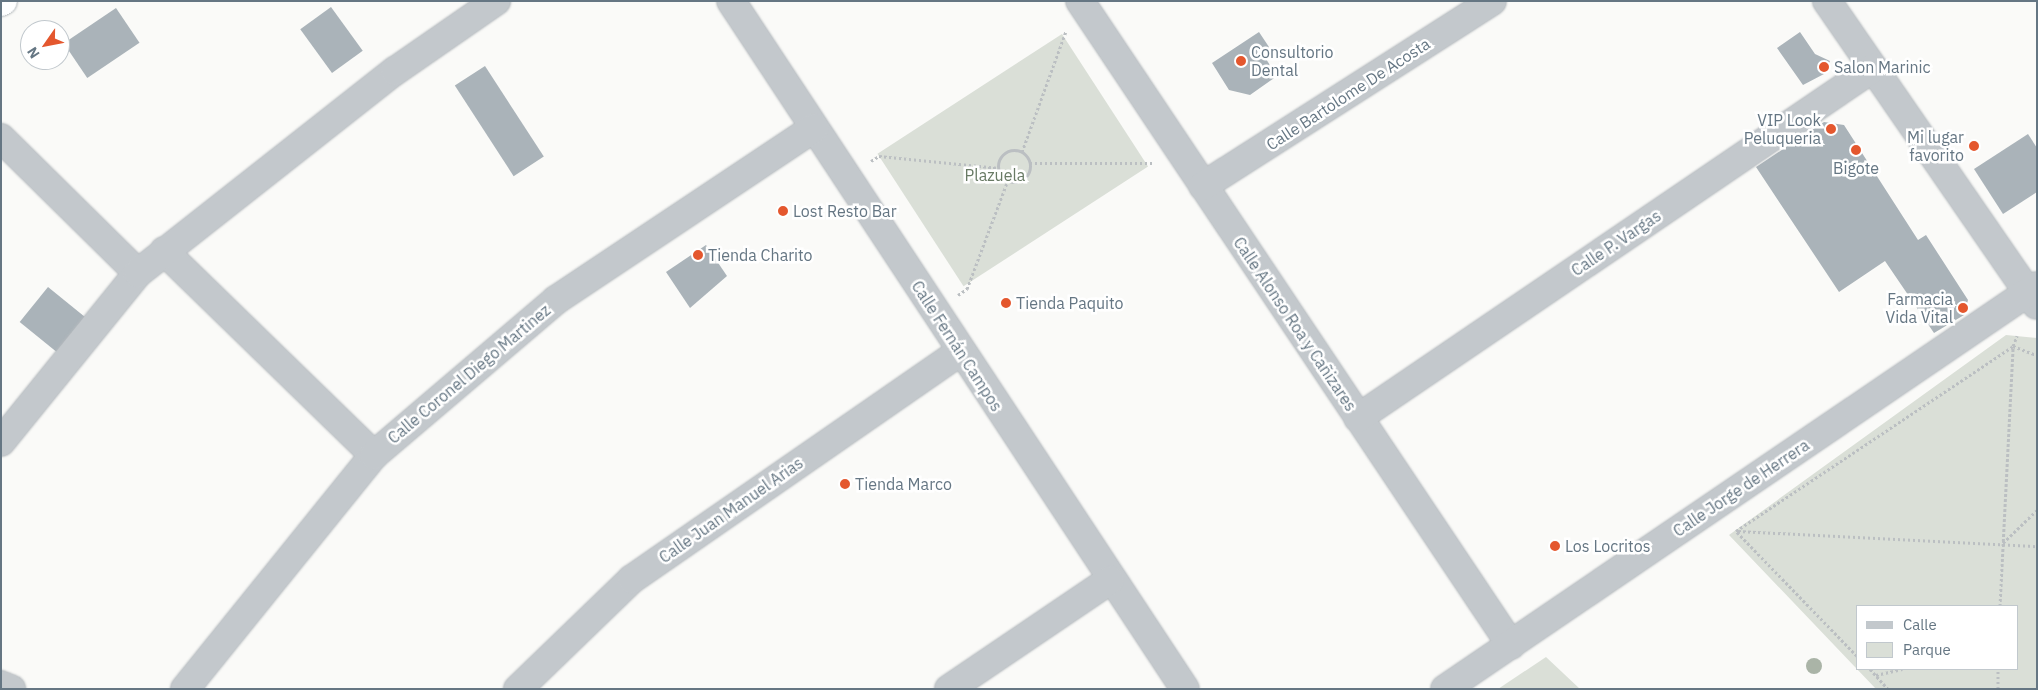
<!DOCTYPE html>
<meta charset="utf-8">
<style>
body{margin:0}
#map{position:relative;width:2038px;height:690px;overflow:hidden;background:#fafaf8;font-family:"IBM Plex Sans",sans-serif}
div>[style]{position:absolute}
.green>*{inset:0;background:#dadfd7;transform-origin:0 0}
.building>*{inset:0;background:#aab3b9;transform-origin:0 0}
.path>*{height:3px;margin-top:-1.5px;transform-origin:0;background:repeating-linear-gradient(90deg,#bbbfc2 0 2.5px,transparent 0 5px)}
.path>.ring{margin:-1.5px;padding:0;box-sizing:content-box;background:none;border:3px solid #bbbfc2;border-radius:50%}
.roads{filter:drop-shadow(0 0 1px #b4b9bd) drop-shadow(0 0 1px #b4b9bd)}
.minor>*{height:28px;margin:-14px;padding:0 14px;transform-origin:14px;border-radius:14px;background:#c3c8cc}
.highway>*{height:28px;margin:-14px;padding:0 14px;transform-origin:14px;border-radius:14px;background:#fff}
.trees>*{width:16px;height:16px;margin:-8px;border-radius:50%;background:#aab4a7}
.dots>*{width:14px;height:14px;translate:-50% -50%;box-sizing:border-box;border:2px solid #fff;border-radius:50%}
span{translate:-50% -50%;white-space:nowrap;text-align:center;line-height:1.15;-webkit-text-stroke:5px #fff;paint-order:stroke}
.poi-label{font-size:16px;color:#657683}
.left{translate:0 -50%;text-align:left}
.right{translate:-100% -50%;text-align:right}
.street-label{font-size:16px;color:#657683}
.park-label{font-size:16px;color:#687a64}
.frame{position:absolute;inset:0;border:2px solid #657683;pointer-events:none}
.legend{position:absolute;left:1856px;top:605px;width:162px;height:65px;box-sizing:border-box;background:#fff;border:1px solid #c1c8cd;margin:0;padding:6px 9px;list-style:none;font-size:15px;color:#657683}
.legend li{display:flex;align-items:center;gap:10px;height:25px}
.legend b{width:25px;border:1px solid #c1c8cd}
.north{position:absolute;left:20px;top:20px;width:50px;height:50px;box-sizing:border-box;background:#fff;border:1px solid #c1c8cd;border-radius:50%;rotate:237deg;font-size:14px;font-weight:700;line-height:20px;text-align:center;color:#657683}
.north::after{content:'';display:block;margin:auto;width:18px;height:22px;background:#e4572e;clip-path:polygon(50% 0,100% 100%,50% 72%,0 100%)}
</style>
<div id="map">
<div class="green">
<div style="left:1062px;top:34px;width:158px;height:220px;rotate:57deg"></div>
<div style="clip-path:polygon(evenodd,2006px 335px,2037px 338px,2037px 689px,1876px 689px,1729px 535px,2006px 335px,1857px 606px,2017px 606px,2017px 669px,1857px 669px,1857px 606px)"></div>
<div style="clip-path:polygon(1546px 657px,1580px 689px,1498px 689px)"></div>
</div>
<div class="building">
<div style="left:331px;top:7px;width:54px;height:38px;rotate:54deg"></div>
<div style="left:116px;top:8px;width:42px;height:63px;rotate:56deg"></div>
<div style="clip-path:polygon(1259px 32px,1273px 53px,1266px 59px,1277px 76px,1250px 95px,1229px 90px,1212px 63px)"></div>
<div style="clip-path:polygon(1800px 32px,1815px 54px,1830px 61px,1824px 74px,1803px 85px,1777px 48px)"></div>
<div style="left:485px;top:66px;width:108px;height:36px;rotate:57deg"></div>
<div style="clip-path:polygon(1824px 122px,1844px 125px,1918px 240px,1926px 235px,1968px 300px,1964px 315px,1934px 333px,1885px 261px,1839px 292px,1756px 167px)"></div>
<div style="clip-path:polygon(2028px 134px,2037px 148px,2037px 192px,2003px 214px,1974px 169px)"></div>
<div style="clip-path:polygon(706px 245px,727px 276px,690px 308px,666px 272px)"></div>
<div style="left:48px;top:287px;width:48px;height:45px;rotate:39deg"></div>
</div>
<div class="path">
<div class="ring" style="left:998px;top:150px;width:29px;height:29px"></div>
<div style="left:1022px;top:152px;width:129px;rotate:-70deg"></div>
<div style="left:871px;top:161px;width:9px;rotate:-32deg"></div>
<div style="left:879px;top:156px;width:121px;rotate:5.7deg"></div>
<div style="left:1030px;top:163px;width:124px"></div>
<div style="left:958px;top:295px;width:11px;rotate:-34deg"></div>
<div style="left:967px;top:289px;width:116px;rotate:-69.4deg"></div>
<div style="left:1738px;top:531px;width:299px;rotate:2.9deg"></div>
<div style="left:2003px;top:543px;width:47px;rotate:-44.1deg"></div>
<div style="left:2000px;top:606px;width:260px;rotate:-87.1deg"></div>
<div style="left:2013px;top:346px;width:11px;rotate:-68deg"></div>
<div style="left:1857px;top:656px;width:174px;rotate:-134.1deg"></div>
<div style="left:1736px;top:531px;width:333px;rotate:-33.7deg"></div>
<div style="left:2013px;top:346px;width:26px;rotate:21deg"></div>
<div style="left:1870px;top:669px;width:27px;rotate:48deg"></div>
<div style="left:1876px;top:675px;width:27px;rotate:-13deg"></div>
<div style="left:1998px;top:689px;width:20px;rotate:-90deg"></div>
</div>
<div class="roads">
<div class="minor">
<div style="left:731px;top:1px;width:824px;rotate:56.58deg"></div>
<div style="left:1080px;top:1px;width:775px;rotate:56.21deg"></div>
<div style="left:1827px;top:1px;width:369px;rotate:55.4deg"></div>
<div style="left:1px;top:138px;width:192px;rotate:44.6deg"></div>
<div style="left:1203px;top:186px;width:343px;rotate:-32.6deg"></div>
<div style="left:164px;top:251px;width:293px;rotate:44.2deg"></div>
<div style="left:1358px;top:418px;width:623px;rotate:-34.2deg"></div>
<div style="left:1px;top:442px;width:218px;rotate:-51deg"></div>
<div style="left:138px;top:273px;width:327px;rotate:-38.2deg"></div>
<div style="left:395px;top:71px;width:123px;rotate:-34.7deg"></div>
<div style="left:1px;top:685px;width:11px;rotate:22deg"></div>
<div style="left:185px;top:689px;width:301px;rotate:-51.1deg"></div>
<div style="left:374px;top:455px;width:239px;rotate:-40.4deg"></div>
<div style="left:556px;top:300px;width:310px;rotate:-33.7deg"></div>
<div style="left:518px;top:689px;width:158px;rotate:-44deg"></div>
<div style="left:632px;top:579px;width:400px;rotate:-34.7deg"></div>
<div style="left:949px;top:689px;width:194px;rotate:-34.1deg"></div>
<div style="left:1445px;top:689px;width:716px;rotate:-34.24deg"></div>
</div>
<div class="highway">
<div style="left:1px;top:2px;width:2px;rotate:-27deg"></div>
</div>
</div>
<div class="trees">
<div style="left:1814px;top:666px"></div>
</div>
<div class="dots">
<div style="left:1241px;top:61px;background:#e4572e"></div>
<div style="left:1824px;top:67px;background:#e4572e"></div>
<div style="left:1831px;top:129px;background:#e4572e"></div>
<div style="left:1974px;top:146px;background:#e4572e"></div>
<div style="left:1856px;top:150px;background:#e4572e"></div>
<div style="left:783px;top:211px;background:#e4572e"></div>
<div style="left:698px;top:255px;background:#e4572e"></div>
<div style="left:1006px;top:303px;background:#e4572e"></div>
<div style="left:1963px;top:308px;background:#e4572e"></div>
<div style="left:845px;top:484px;background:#e4572e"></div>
<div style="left:1555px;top:546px;background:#e4572e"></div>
</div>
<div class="poi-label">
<span class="left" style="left:1251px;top:61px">Consultorio<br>Dental</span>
<span class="left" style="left:1834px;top:67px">Salon Marinic</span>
<span class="right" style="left:1821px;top:129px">VIP Look<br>Peluqueria</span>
<span class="right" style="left:1964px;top:146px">Mi lugar<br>favorito</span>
<span style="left:1856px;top:168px">Bigote</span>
<span class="left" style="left:793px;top:211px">Lost Resto Bar</span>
<span class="left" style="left:708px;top:255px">Tienda Charito</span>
<span class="right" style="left:1953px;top:308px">Farmacia<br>Vida Vital</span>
<span class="left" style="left:1016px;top:303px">Tienda Paquito</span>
<span class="left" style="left:855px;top:484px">Tienda Marco</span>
<span class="left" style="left:1565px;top:546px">Los Locritos</span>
</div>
<div class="street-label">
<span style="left:1348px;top:94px;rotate:-33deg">Calle Bartolome De Acosta</span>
<span style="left:1616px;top:243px;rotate:-34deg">Calle P. Vargas</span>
<span style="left:1295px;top:324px;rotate:56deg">Calle Alonso Roa y Cañizares</span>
<span style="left:957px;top:346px;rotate:57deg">Calle Fernán Campos</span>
<span style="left:469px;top:374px;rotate:-40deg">Calle Coronel Diego Martinez</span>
<span style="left:1741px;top:488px;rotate:-34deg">Calle Jorge de Herrera</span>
<span style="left:731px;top:510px;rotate:-35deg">Calle Juan Manuel Arias</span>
</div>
<div class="park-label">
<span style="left:995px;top:175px">Plazuela</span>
</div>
<div class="frame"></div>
<ul class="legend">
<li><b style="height:6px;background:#c3c8cc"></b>Calle</li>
<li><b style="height:14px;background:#dadfd7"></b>Parque</li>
</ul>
<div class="north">N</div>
</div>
